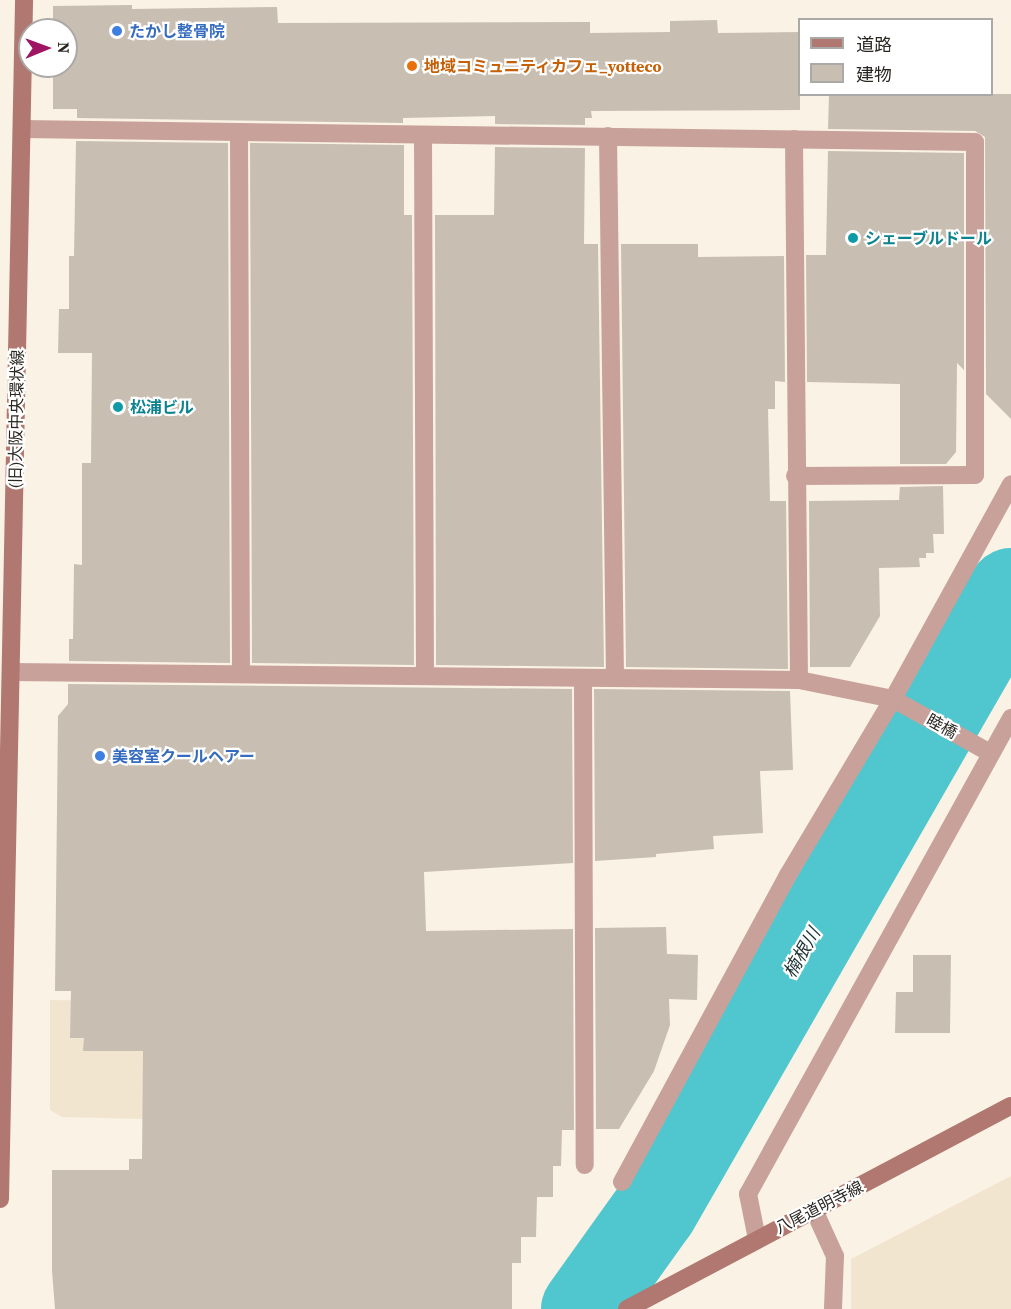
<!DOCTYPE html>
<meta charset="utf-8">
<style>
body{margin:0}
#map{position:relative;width:1011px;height:1309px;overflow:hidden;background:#faf2e4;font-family:"Source Serif 4","Noto Sans JP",serif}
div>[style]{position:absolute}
.built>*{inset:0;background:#f1e5d0}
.river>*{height:86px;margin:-43px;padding:0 43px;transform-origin:43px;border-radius:43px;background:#50c7ce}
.building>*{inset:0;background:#c8bfb2}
.street>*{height:18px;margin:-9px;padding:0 9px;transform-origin:9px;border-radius:9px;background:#c8a19b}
.secondary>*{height:18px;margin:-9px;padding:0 9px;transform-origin:9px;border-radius:9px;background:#b07870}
.dots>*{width:16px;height:16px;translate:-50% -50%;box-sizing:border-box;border:3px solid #fff;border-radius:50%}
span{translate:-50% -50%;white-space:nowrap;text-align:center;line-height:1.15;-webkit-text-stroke:4.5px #fff;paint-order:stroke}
.shop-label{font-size:16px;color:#366cbe;font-weight:700}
.left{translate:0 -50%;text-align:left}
.food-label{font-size:16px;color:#c56008;font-weight:700}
.culture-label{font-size:16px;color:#0d838f;font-weight:700}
.street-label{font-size:16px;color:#2a2722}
.water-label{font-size:18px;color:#1d3233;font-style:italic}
.legend{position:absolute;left:798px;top:18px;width:195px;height:78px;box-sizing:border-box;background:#fff;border:2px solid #aaa9a7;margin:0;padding:8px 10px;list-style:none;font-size:18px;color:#2a2722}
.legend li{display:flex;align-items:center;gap:12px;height:30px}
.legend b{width:30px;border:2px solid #aaa9a7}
.north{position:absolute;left:18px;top:18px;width:60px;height:60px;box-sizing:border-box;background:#fff;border:2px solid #aaa9a7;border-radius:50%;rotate:89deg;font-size:16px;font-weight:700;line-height:24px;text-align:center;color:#2a2722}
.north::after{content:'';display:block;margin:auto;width:21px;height:27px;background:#9e1563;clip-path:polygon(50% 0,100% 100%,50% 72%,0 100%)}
</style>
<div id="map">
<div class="built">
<div style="clip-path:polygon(50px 1000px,311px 1004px,311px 1123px,62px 1117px,50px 1110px)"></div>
<div style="clip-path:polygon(1011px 1176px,1011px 1309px,851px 1309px,851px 1259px)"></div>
</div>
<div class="river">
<div style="left:584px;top:1309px;width:122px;rotate:-54.4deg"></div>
<div style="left:655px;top:1210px;width:714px;rotate:-60.1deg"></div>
</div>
<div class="building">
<div style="clip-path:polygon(132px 5px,132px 9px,277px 7px,278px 23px,590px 22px,590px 33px,670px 32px,670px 21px,717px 20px,718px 33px,800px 32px,800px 110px,591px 111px,592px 118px,585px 118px,585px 125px,495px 124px,495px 116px,403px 118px,403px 123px,77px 118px,77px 109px,53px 109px,53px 66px,66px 66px,66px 30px,53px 30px,53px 6px)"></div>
<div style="clip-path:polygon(829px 94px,1011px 94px,1011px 419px,986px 394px,985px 137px,975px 131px,828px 129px)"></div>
<div style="clip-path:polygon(76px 141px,228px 143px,230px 663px,69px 661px,69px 639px,73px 639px,74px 564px,82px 565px,82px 463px,91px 463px,92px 353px,58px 353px,59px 309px,69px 309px,69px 256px,74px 256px)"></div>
<div style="clip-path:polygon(250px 143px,404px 145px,404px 215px,412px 215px,414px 665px,252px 663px)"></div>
<div style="clip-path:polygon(495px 147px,585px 148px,584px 244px,598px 244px,604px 667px,436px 665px,435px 215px,494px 215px)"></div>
<div style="clip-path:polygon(828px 151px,964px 153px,964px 370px,957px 363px,956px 452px,946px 464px,900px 464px,900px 384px,807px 382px,806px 255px,826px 255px)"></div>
<div style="clip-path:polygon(621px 244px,698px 244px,698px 257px,784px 256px,785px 382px,775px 381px,775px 409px,768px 409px,770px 501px,786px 501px,788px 669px,626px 667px)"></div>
<div style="clip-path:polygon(943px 486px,944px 534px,933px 534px,934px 553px,926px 553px,926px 558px,919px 558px,920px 567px,879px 568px,880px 616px,850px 667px,810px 667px,809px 501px,899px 500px,900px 487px)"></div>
<div style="clip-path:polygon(68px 684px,572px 689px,573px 863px,424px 872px,426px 931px,573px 929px,574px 1130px,562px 1130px,561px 1166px,553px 1166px,553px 1197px,537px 1197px,536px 1237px,521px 1237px,521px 1263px,512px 1263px,512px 1309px,55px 1309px,52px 1271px,52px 1170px,129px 1170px,129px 1159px,142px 1159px,143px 1051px,83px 1051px,84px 1038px,70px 1038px,71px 991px,55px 991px,58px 716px,68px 704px)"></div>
<div style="clip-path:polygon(594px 689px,790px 691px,793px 770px,760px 771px,763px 833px,713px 836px,714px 849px,656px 854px,656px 857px,595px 861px)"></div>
<div style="clip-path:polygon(666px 927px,667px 954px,698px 955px,697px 1000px,669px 999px,670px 1025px,654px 1071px,619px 1129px,596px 1129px,595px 928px)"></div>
<div style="clip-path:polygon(913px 955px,951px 955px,950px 1033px,895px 1033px,896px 992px,913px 992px)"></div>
</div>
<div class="street">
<div style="left:22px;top:129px;width:953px;rotate:0.78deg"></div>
<div style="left:975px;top:142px;width:333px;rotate:90deg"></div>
<div style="left:975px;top:475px;width:180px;rotate:179.7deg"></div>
<div style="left:239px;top:132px;width:542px;rotate:89.79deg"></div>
<div style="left:423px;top:135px;width:541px;rotate:89.79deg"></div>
<div style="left:608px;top:136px;width:542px;rotate:89.26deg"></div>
<div style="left:11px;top:672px;width:788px;rotate:0.58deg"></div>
<div style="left:799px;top:680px;width:541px;rotate:-90.53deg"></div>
<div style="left:583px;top:678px;width:487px;rotate:89.8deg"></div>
<div style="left:799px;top:680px;width:96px;rotate:11.4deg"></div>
<div style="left:893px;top:699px;width:111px;rotate:29.1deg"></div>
<div style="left:622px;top:1182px;width:349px;rotate:-61.6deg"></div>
<div style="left:788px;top:875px;width:205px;rotate:-59.2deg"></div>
<div style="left:893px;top:699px;width:245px;rotate:-61.2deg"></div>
<div style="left:814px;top:1210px;width:51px;rotate:65.5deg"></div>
<div style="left:835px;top:1256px;width:53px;rotate:92.2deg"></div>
<div style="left:757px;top:1239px;width:46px;rotate:-101.3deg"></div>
<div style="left:748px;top:1194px;width:544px;rotate:-61.08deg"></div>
</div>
<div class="secondary">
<div style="left:0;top:1199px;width:1199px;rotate:-88.85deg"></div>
<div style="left:627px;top:1309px;width:434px;rotate:-27.9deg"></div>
</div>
<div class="dots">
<div style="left:117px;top:31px;background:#3f7fe0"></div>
<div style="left:412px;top:66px;background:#e8710a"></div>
<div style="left:853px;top:238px;background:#0f9aa8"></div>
<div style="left:118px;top:407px;background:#0f9aa8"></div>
<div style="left:100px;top:756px;background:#3f7fe0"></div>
</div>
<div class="shop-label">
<span class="left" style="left:129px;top:31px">たかし整骨院</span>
<span class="left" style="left:112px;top:756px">美容室クールヘアー</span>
</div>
<div class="food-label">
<span class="left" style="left:424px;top:66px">地域コミュニティカフェ_yotteco</span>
</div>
<div class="culture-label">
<span class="left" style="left:865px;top:238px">シェーブルドール</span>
<span class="left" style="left:130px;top:407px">松浦ビル</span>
</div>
<div class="street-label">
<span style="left:16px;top:419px;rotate:-89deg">(旧)大阪中央環状線</span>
<span style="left:942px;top:726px;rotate:29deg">睦橋</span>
<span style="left:819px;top:1207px;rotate:-27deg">八尾道明寺線</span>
</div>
<div class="water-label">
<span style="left:802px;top:953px;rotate:-60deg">楠根川</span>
</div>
<ul class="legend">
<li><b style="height:8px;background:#b07870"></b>道路</li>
<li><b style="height:16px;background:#c8bfb2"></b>建物</li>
</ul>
<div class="north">N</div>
</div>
